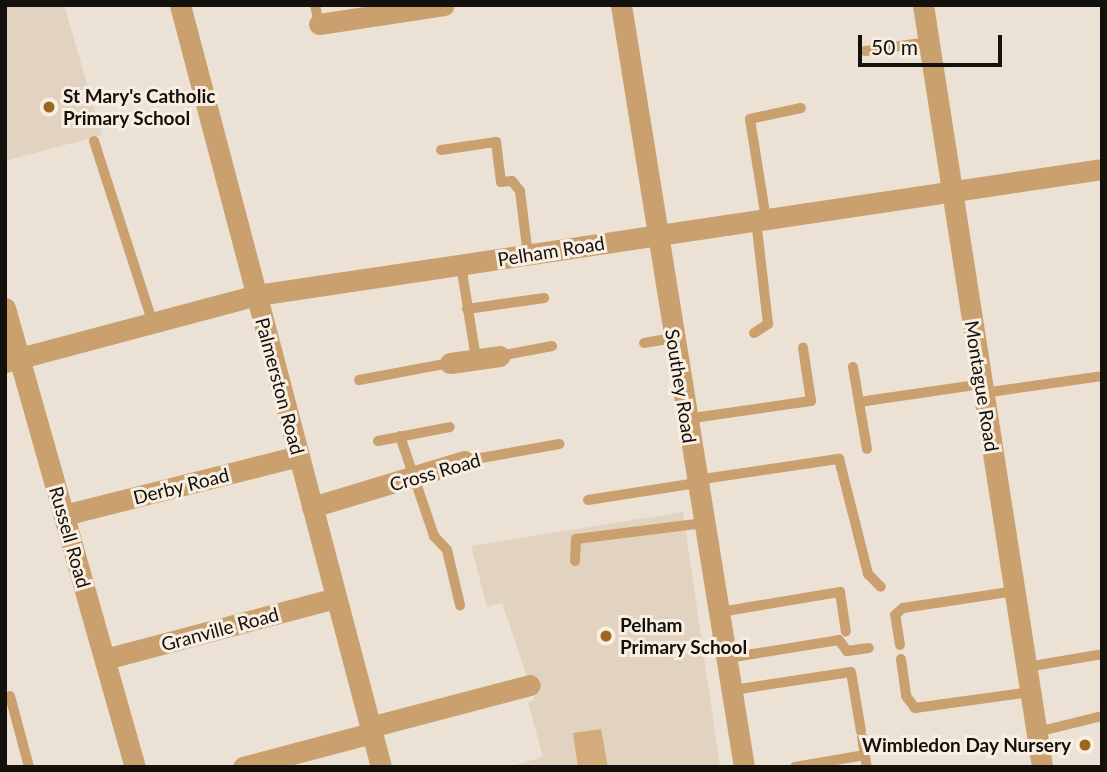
<!DOCTYPE html>
<style>
body{margin:0}
#map{position:relative;width:1107px;height:772px;overflow:hidden;background:#ebe1d4;font-family:Lato,sans-serif}
div>[style]{position:absolute}
.built>*{inset:0;background:#e2d3c1}
.green>*{inset:0;background:#d4ac7b}
.service>*{height:10px;margin:-5px;padding:0 5px;transform-origin:5px;border-radius:5px;background:#c9a06e}
.minor>*{height:21px;margin:-10.5px;padding:0 10.5px;transform-origin:10.5px;border-radius:10.5px;background:#c9a06e}
.dots>*{width:19px;height:19px;translate:-50% -50%;box-sizing:border-box;border:4px solid #f8eee1;border-radius:50%}
span{translate:-50% -50%;white-space:nowrap;text-align:center;line-height:1.15;-webkit-text-stroke:6px #f8eee1;paint-order:stroke}
.poi-label{font-size:19px;color:#14100c;font-weight:700}
.left{translate:0 -50%;text-align:left}
.right{translate:-100% -50%;text-align:right}
.street-label{font-size:19px;color:#14100c}
.frame{position:absolute;inset:0;border:7px solid #14100c;pointer-events:none}
.scale{position:absolute;left:858px;top:35px;width:144px;height:32px;box-sizing:border-box;border:4px solid #14100c;border-top:0;padding-left:9px;font-size:21px;line-height:24px;white-space:nowrap;color:#14100c;-webkit-text-stroke:5px #f8eee1;paint-order:stroke}
</style>
<div id="map">
<div class="built">
<div style="clip-path:polygon(5px 5px,64px 5px,102px 135px,5px 161px)"></div>
<div style="clip-path:polygon(683px 512px,720px 767px,508px 767px,543px 757px,528px 702px,535px 700px,502px 603px,487px 607px,471px 546px)"></div>
</div>
<div class="green">
<div style="clip-path:polygon(601px 729px,608px 767px,578px 767px,573px 733px)"></div>
</div>
<div class="service">
<div style="left:315px;top:5px;width:19px;rotate:78deg"></div>
<div style="left:865px;top:51px;width:64px;rotate:-8.1deg"></div>
<div style="left:94px;top:141px;width:192px;rotate:72.1deg"></div>
<div style="left:441px;top:150px;width:56px;rotate:-8.3deg"></div>
<div style="left:496px;top:142px;width:40px;rotate:82.9deg"></div>
<div style="left:501px;top:182px;width:11px;rotate:-5deg"></div>
<div style="left:512px;top:181px;width:13px;rotate:51deg"></div>
<div style="left:520px;top:191px;width:64px;rotate:82.9deg"></div>
<div style="left:766px;top:219px;width:101px;rotate:-99.1deg"></div>
<div style="left:750px;top:119px;width:52px;rotate:-12.2deg"></div>
<div style="left:461px;top:265px;width:95px;rotate:80.9deg"></div>
<div style="left:467px;top:309px;width:78px;rotate:-8.1deg"></div>
<div style="left:754px;top:333px;width:17px;rotate:-33deg"></div>
<div style="left:768px;top:324px;width:105px;rotate:-96.6deg"></div>
<div style="left:644px;top:343px;width:29px;rotate:-10deg"></div>
<div style="left:500px;top:356px;width:53px;rotate:-10.9deg"></div>
<div style="left:853px;top:367px;width:83px;rotate:80.3deg"></div>
<div style="left:359px;top:380px;width:93px;rotate:-10.6deg"></div>
<div style="left:983px;top:393px;width:120px;rotate:-8.1deg"></div>
<div style="left:859px;top:402px;width:124px;rotate:-8.3deg"></div>
<div style="left:686px;top:419px;width:126px;rotate:-8.2deg"></div>
<div style="left:811px;top:401px;width:54px;rotate:-98.6deg"></div>
<div style="left:400px;top:436px;width:106px;rotate:71.2deg"></div>
<div style="left:434px;top:536px;width:19px;rotate:47deg"></div>
<div style="left:447px;top:550px;width:57px;rotate:76.7deg"></div>
<div style="left:378px;top:441px;width:73px;rotate:-11deg"></div>
<div style="left:464px;top:461px;width:97px;rotate:-10.1deg"></div>
<div style="left:696px;top:480px;width:145px;rotate:-8.4deg"></div>
<div style="left:839px;top:459px;width:119px;rotate:75.8deg"></div>
<div style="left:868px;top:574px;width:18px;rotate:45deg"></div>
<div style="left:588px;top:500px;width:110px;rotate:-8.9deg"></div>
<div style="left:575px;top:561px;width:22px;rotate:-87deg"></div>
<div style="left:576px;top:539px;width:129px;rotate:-7.1deg"></div>
<div style="left:720px;top:612px;width:122px;rotate:-9.5deg"></div>
<div style="left:840px;top:592px;width:40px;rotate:81.5deg"></div>
<div style="left:900px;top:645px;width:30px;rotate:-99deg"></div>
<div style="left:895px;top:615px;width:11px;rotate:-41deg"></div>
<div style="left:903px;top:608px;width:113px;rotate:-8.6deg"></div>
<div style="left:728px;top:658px;width:112px;rotate:-9.2deg"></div>
<div style="left:839px;top:640px;width:14px;rotate:54deg"></div>
<div style="left:847px;top:651px;width:22px;rotate:-8deg"></div>
<div style="left:901px;top:659px;width:37px;rotate:82deg"></div>
<div style="left:906px;top:696px;width:15px;rotate:53deg"></div>
<div style="left:915px;top:708px;width:117px;rotate:-7.9deg"></div>
<div style="left:1027px;top:667px;width:76px;rotate:-9.8deg"></div>
<div style="left:733px;top:690px;width:119px;rotate:-8.7deg"></div>
<div style="left:851px;top:672px;width:60px;rotate:80.4deg"></div>
<div style="left:10px;top:696px;width:73px;rotate:75deg"></div>
<div style="left:1037px;top:732px;width:67px;rotate:-13.8deg"></div>
<div style="left:862px;top:737px;width:30px;rotate:81deg"></div>
<div style="left:795px;top:767px;width:71px;rotate:-9.7deg"></div>
</div>
<div class="minor">
<div style="left:180px;top:5px;width:788px;rotate:75.22deg"></div>
<div style="left:621px;top:5px;width:772px;rotate:80.83deg"></div>
<div style="left:923px;top:5px;width:771px;rotate:81.12deg"></div>
<div style="left:319px;top:24px;width:126px;rotate:-8.6deg"></div>
<div style="left:5px;top:308px;width:477px;rotate:74.2deg"></div>
<div style="left:5px;top:362px;width:261px;rotate:-14.9deg"></div>
<div style="left:257px;top:295px;width:854px;rotate:-8.48deg"></div>
<div style="left:450px;top:363px;width:50px;rotate:-8deg"></div>
<div style="left:312px;top:507px;width:159px;rotate:-16.8deg"></div>
<div style="left:64px;top:515px;width:242px;rotate:-14.1deg"></div>
<div style="left:105px;top:659px;width:239px;rotate:-14.8deg"></div>
<div style="left:370px;top:727px;width:165px;rotate:-14.7deg"></div>
<div style="left:243px;top:767px;width:133px;rotate:-14.8deg"></div>
</div>
<div class="dots">
<div style="left:49px;top:107px;background:#9a671c"></div>
<div style="left:606px;top:636px;background:#9a671c"></div>
<div style="left:1085px;top:745px;background:#9a671c"></div>
</div>
<div class="poi-label">
<span class="left" style="left:63px;top:107px">St Mary's Catholic<br>Primary School</span>
<span class="left" style="left:620px;top:636px">Pelham<br>Primary School</span>
<span class="right" style="left:1071px;top:745px">Wimbledon Day Nursery</span>
</div>
<div class="street-label">
<span style="left:551px;top:251px;rotate:-9deg">Pelham Road</span>
<span style="left:280px;top:386px;rotate:75deg">Palmerston Road</span>
<span style="left:681px;top:386px;rotate:81deg">Southey Road</span>
<span style="left:982px;top:386px;rotate:81deg">Montague Road</span>
<span style="left:435px;top:472px;rotate:-16deg">Cross Road</span>
<span style="left:181px;top:486px;rotate:-14deg">Derby Road</span>
<span style="left:70px;top:537px;rotate:74deg">Russell Road</span>
<span style="left:220px;top:629px;rotate:-15deg">Granville Road</span>
</div>
<div class="frame"></div>
<div class="scale">50 m</div>
</div>
